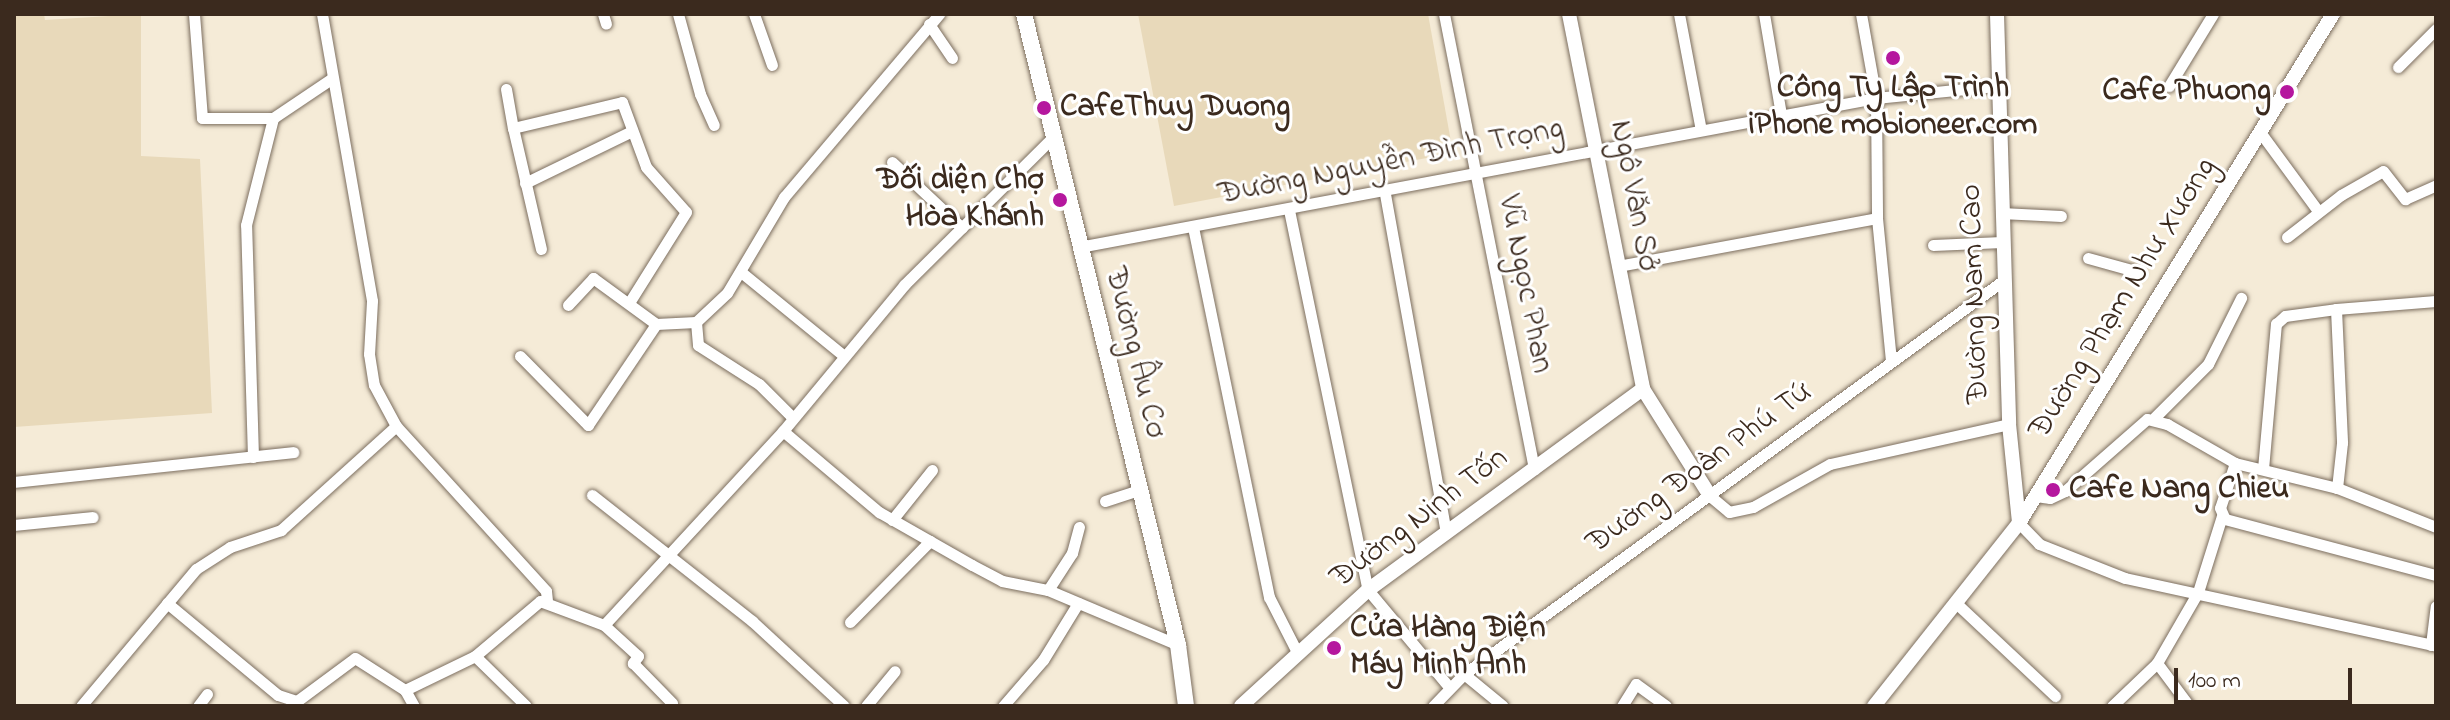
<!DOCTYPE html>
<meta charset="utf-8">
<style>
body{margin:0}
#map{position:relative;width:2450px;height:720px;overflow:hidden;background:#f5ebd7;font-family:"Indie Flower",sans-serif}
div>[style]{position:absolute}
.built>*{inset:0;background:#e8d9ba}
.roads{filter:drop-shadow(0 0 2px #7c6e5f) drop-shadow(0 0 2px #7c6e5f)}
.minor>*{height:11px;margin:-5.5px;padding:0 5.5px;transform-origin:5.5px;border-radius:5.5px;background:#fff}
.tertiary>*{height:14px;margin:-7px;padding:0 7px;transform-origin:7px;border-radius:7px;background:#fff}
.secondary>*{height:16px;margin:-8px;padding:0 8px;transform-origin:8px;border-radius:8px;background:#fff}
.dots>*{width:22px;height:22px;translate:-50% -50%;box-sizing:border-box;border:4px solid #fff;border-radius:50%}
span{translate:-50% -50%;white-space:nowrap;text-align:center;line-height:1.15;-webkit-text-stroke:6px #fff;paint-order:stroke}
.poi-label{font-size:32px;color:#3b2a1e;font-weight:700}
.right{translate:-100% -50%;text-align:right}
.left{translate:0 -50%;text-align:left}
.street-label{font-size:32px;color:#3b2a1e}
.frame{position:absolute;inset:0;border:16px solid #3b2a1e;pointer-events:none}
.scale{position:absolute;left:2174px;top:668px;width:178px;height:36px;box-sizing:border-box;border:4px solid #3b2a1e;border-top:0;padding-left:10px;font-size:24px;line-height:28px;white-space:nowrap;color:#3b2a1e;-webkit-text-stroke:6px #fff;paint-order:stroke}
</style>
<div id="map">
<div class="built">
<div style="clip-path:polygon(14px 14px,44px 14px,45px 20px,141px 14px,141px 156px,200px 159px,212px 413px,14px 427px)"></div>
<div style="clip-path:polygon(1138px 14px,1428px 14px,1453px 153px,1174px 206px)"></div>
</div>
<div class="roads">
<div class="minor">
<div style="left:194px;top:14px;width:104px;rotate:85.6deg"></div>
<div style="left:202px;top:118px;width:71px"></div>
<div style="left:322px;top:14px;width:291px;rotate:80.1deg"></div>
<div style="left:372px;top:301px;width:53px;rotate:93.2deg"></div>
<div style="left:369px;top:354px;width:31px;rotate:81deg"></div>
<div style="left:374px;top:385px;width:47px;rotate:61.8deg"></div>
<div style="left:396px;top:426px;width:223px;rotate:47.7deg"></div>
<div style="left:546px;top:591px;width:9px;rotate:84deg"></div>
<div style="left:603px;top:14px;width:10px;rotate:73deg"></div>
<div style="left:678px;top:14px;width:83px;rotate:74.6deg"></div>
<div style="left:700px;top:94px;width:34px;rotate:66deg"></div>
<div style="left:754px;top:14px;width:54px;rotate:70.6deg"></div>
<div style="left:1444px;top:14px;width:464px;rotate:78.8deg"></div>
<div style="left:1679px;top:14px;width:118px;rotate:79.3deg"></div>
<div style="left:1764px;top:14px;width:102px;rotate:80.4deg"></div>
<div style="left:1861px;top:14px;width:85px;rotate:79.9deg"></div>
<div style="left:1876px;top:98px;width:120px;rotate:89.5deg"></div>
<div style="left:1877px;top:218px;width:143px;rotate:84.4deg"></div>
<div style="left:929px;top:24px;width:41px;rotate:55.9deg"></div>
<div style="left:2398px;top:67px;width:54px;rotate:-45deg"></div>
<div style="left:2169px;top:86px;width:84px;rotate:-58.6deg"></div>
<div style="left:506px;top:89px;width:40px;rotate:80deg"></div>
<div style="left:2260px;top:132px;width:98px;rotate:53.7deg"></div>
<div style="left:892px;top:162px;width:96px;rotate:43.3deg"></div>
<div style="left:525px;top:183px;width:119px;rotate:-25.9deg"></div>
<div style="left:1385px;top:194px;width:345px;rotate:79.8deg"></div>
<div style="left:1289px;top:210px;width:388px;rotate:78.3deg"></div>
<div style="left:1368px;top:590px;width:126px;rotate:50.1deg"></div>
<div style="left:2001px;top:213px;width:60px;rotate:2.9deg"></div>
<div style="left:1193px;top:227px;width:378px;rotate:78.4deg"></div>
<div style="left:1269px;top:597px;width:62px;rotate:63deg"></div>
<div style="left:2287px;top:237px;width:68px;rotate:-37.9deg"></div>
<div style="left:2341px;top:195px;width:48px;rotate:-29.7deg"></div>
<div style="left:2383px;top:171px;width:36px;rotate:52deg"></div>
<div style="left:2405px;top:199px;width:34px;rotate:-24deg"></div>
<div style="left:1933px;top:245px;width:69px;rotate:-2.5deg"></div>
<div style="left:1079px;top:247px;width:811px;rotate:-10.59deg"></div>
<div style="left:1876px;top:98px;width:122px;rotate:-5.7deg"></div>
<div style="left:541px;top:249px;width:124px;rotate:-103deg"></div>
<div style="left:513px;top:128px;width:112px;rotate:-13.4deg"></div>
<div style="left:622px;top:102px;width:69px;rotate:69.7deg"></div>
<div style="left:646px;top:167px;width:60px;rotate:48.4deg"></div>
<div style="left:686px;top:212px;width:107px;rotate:122.1deg"></div>
<div style="left:2088px;top:258px;width:53px;rotate:15.4deg"></div>
<div style="left:1618px;top:266px;width:263px;rotate:-10.5deg"></div>
<div style="left:741px;top:272px;width:133px;rotate:39.2deg"></div>
<div style="left:568px;top:305px;width:37px;rotate:-47deg"></div>
<div style="left:593px;top:278px;width:78px;rotate:36.1deg"></div>
<div style="left:656px;top:324px;width:40px;rotate:-2.9deg"></div>
<div style="left:2336px;top:309px;width:134px;rotate:87.4deg"></div>
<div style="left:2342px;top:443px;width:45px;rotate:96.3deg"></div>
<div style="left:696px;top:322px;width:42px;rotate:-43.1deg"></div>
<div style="left:727px;top:293px;width:112px;rotate:-59.3deg"></div>
<div style="left:784px;top:197px;width:240px;rotate:-49.7deg"></div>
<div style="left:696px;top:322px;width:23px;rotate:85deg"></div>
<div style="left:698px;top:345px;width:72px;rotate:32.6deg"></div>
<div style="left:759px;top:384px;width:48px;rotate:45deg"></div>
<div style="left:520px;top:356px;width:97px;rotate:45.4deg"></div>
<div style="left:588px;top:425px;width:122px;rotate:-56deg"></div>
<div style="left:2153px;top:419px;width:78px;rotate:-45deg"></div>
<div style="left:2208px;top:364px;width:74px;rotate:-63.4deg"></div>
<div style="left:783px;top:431px;width:126px;rotate:40.2deg"></div>
<div style="left:879px;top:512px;width:107px;rotate:29.7deg"></div>
<div style="left:972px;top:565px;width:34px;rotate:28deg"></div>
<div style="left:1002px;top:581px;width:47px;rotate:11.1deg"></div>
<div style="left:1048px;top:590px;width:141px;rotate:22.9deg"></div>
<div style="left:253px;top:457px;width:232px;rotate:-91.7deg"></div>
<div style="left:246px;top:225px;width:110px;rotate:-75.8deg"></div>
<div style="left:273px;top:118px;width:70px;rotate:-33.9deg"></div>
<div style="left:2235px;top:463px;width:47px;rotate:108.4deg"></div>
<div style="left:2220px;top:508px;width:12px;rotate:66deg"></div>
<div style="left:2225px;top:519px;width:218px;rotate:14.9deg"></div>
<div style="left:2263px;top:469px;width:146px;rotate:-84.9deg"></div>
<div style="left:2276px;top:324px;width:12px;rotate:-42deg"></div>
<div style="left:2285px;top:316px;width:51px;rotate:-7.8deg"></div>
<div style="left:2336px;top:309px;width:100px;rotate:-4.6deg"></div>
<div style="left:14px;top:482px;width:281px;rotate:-6.1deg"></div>
<div style="left:592px;top:495px;width:204px;rotate:38.2deg"></div>
<div style="left:752px;top:621px;width:125px;rotate:42.7deg"></div>
<div style="left:1710px;top:496px;width:25px;rotate:40deg"></div>
<div style="left:1729px;top:512px;width:25px;rotate:-12deg"></div>
<div style="left:1753px;top:507px;width:88px;rotate:-29.2deg"></div>
<div style="left:1830px;top:464px;width:183px;rotate:-12.6deg"></div>
<div style="left:2036px;top:496px;width:14px;rotate:8deg"></div>
<div style="left:2050px;top:498px;width:17px;rotate:-25deg"></div>
<div style="left:2065px;top:491px;width:109px;rotate:-41.3deg"></div>
<div style="left:2147px;top:419px;width:21px;rotate:14deg"></div>
<div style="left:2167px;top:424px;width:78px;rotate:29.8deg"></div>
<div style="left:2235px;top:463px;width:105px;rotate:13.8deg"></div>
<div style="left:2337px;top:488px;width:106px;rotate:21.5deg"></div>
<div style="left:1105px;top:501px;width:36px;rotate:-18deg"></div>
<div style="left:892px;top:520px;width:64px;rotate:-51.3deg"></div>
<div style="left:2019px;top:523px;width:29px;rotate:46deg"></div>
<div style="left:2039px;top:544px;width:92px;rotate:21.6deg"></div>
<div style="left:2125px;top:578px;width:318px;rotate:12.3deg"></div>
<div style="left:14px;top:525px;width:79px;rotate:-5.8deg"></div>
<div style="left:1048px;top:590px;width:44px;rotate:-57deg"></div>
<div style="left:1072px;top:553px;width:27px;rotate:-75deg"></div>
<div style="left:167px;top:603px;width:144px;rotate:39.7deg"></div>
<div style="left:278px;top:695px;width:20px;rotate:18deg"></div>
<div style="left:297px;top:701px;width:72px;rotate:-36.6deg"></div>
<div style="left:355px;top:658px;width:59px;rotate:32.6deg"></div>
<div style="left:405px;top:690px;width:78px;rotate:-25.9deg"></div>
<div style="left:475px;top:656px;width:85px;rotate:-40.2deg"></div>
<div style="left:540px;top:601px;width:68px;rotate:20.6deg"></div>
<div style="left:604px;top:625px;width:264px;rotate:-47.3deg"></div>
<div style="left:783px;top:431px;width:190px;rotate:-50.3deg"></div>
<div style="left:904px;top:285px;width:210px;rotate:-44.8deg"></div>
<div style="left:1956px;top:603px;width:136px;rotate:43.2deg"></div>
<div style="left:850px;top:622px;width:114px;rotate:-45.4deg"></div>
<div style="left:604px;top:625px;width:46px;rotate:42.4deg"></div>
<div style="left:638px;top:656px;width:9px;rotate:126deg"></div>
<div style="left:633px;top:663px;width:56px;rotate:45.7deg"></div>
<div style="left:2431px;top:645px;width:39px;rotate:-83deg"></div>
<div style="left:475px;top:656px;width:71px;rotate:44.4deg"></div>
<div style="left:2157px;top:663px;width:54px;rotate:53.3deg"></div>
<div style="left:1464px;top:674px;width:50px;rotate:39.4deg"></div>
<div style="left:405px;top:690px;width:18px;rotate:61deg"></div>
<div style="left:81px;top:706px;width:179px;rotate:-50deg"></div>
<div style="left:196px;top:569px;width:40px;rotate:-32.9deg"></div>
<div style="left:230px;top:547px;width:54px;rotate:-18.4deg"></div>
<div style="left:281px;top:530px;width:155px;rotate:-42.1deg"></div>
<div style="left:198px;top:706px;width:15px;rotate:-53deg"></div>
<div style="left:866px;top:706px;width:45px;rotate:-50.4deg"></div>
<div style="left:1003px;top:706px;width:61px;rotate:-49deg"></div>
<div style="left:1043px;top:660px;width:67px;rotate:-58.4deg"></div>
<div style="left:1433px;top:706px;width:45px;rotate:-45.9deg"></div>
<div style="left:1464px;top:674px;width:668px;rotate:-36.12deg"></div>
<div style="left:1622px;top:706px;width:26px;rotate:-58deg"></div>
<div style="left:1636px;top:684px;width:37px;rotate:36deg"></div>
<div style="left:2112px;top:706px;width:62px;rotate:-43.7deg"></div>
<div style="left:2157px;top:663px;width:82px;rotate:-60deg"></div>
<div style="left:2198px;top:592px;width:80px;rotate:-72.5deg"></div>
</div>
<div class="tertiary">
<div style="left:1569px;top:14px;width:382px;rotate:78.8deg"></div>
<div style="left:1643px;top:389px;width:126px;rotate:57.9deg"></div>
<div style="left:1997px;top:14px;width:410px;rotate:88.3deg"></div>
<div style="left:2009px;top:424px;width:100px;rotate:84.2deg"></div>
<div style="left:1241px;top:706px;width:172px;rotate:-42.4deg"></div>
<div style="left:1368px;top:590px;width:341px;rotate:-36.2deg"></div>
<div style="left:1874px;top:706px;width:233px;rotate:-51.6deg"></div>
<div style="left:2019px;top:523px;width:598px;rotate:-58.33deg"></div>
</div>
<div class="secondary">
<div style="left:1024px;top:14px;width:650px;rotate:76.28deg"></div>
<div style="left:1178px;top:645px;width:62px;rotate:82.5deg"></div>
</div>
</div>
<div class="dots">
<div style="left:1893px;top:58px;background:#b5179e"></div>
<div style="left:2287px;top:92px;background:#b5179e"></div>
<div style="left:1044px;top:108px;background:#b5179e"></div>
<div style="left:1060px;top:200px;background:#b5179e"></div>
<div style="left:2053px;top:490px;background:#b5179e"></div>
<div style="left:1334px;top:648px;background:#b5179e"></div>
</div>
<div class="poi-label">
<span style="left:1893px;top:108px">Công Ty Lập Trình<br>iPhone mobioneer.com</span>
<span class="right" style="left:2271px;top:92px">Cafe Phuong</span>
<span class="left" style="left:1060px;top:108px">CafeThuy Duong</span>
<span class="right" style="left:1044px;top:200px">Đối diện Chợ<br>Hòa Khánh</span>
<span class="left" style="left:2069px;top:490px">Cafe Nang Chieu</span>
<span class="left" style="left:1350px;top:648px">Cửa Hàng Điện<br>Máy Minh Anh</span>
</div>
<div class="street-label">
<span style="left:1391px;top:163px;rotate:-11deg">Đường Nguyễn Đình Trọng</span>
<span style="left:1633px;top:196px;rotate:79deg">Ngô Văn Sở</span>
<span style="left:1524px;top:284px;rotate:79deg">Vũ Ngọc Phan</span>
<span style="left:1976px;top:294px;rotate:-92deg">Đường Nam Cao</span>
<span style="left:2124px;top:299px;rotate:-58deg">Đường Phạm Như Xương</span>
<span style="left:1134px;top:353px;rotate:76deg">Đường Âu Cơ</span>
<span style="left:1700px;top:469px;rotate:-36deg">Đường Đoàn Phú Tứ</span>
<span style="left:1420px;top:519px;rotate:-37deg">Đường Ninh Tốn</span>
</div>
<div class="frame"></div>
<div class="scale">100 m</div>
</div>
